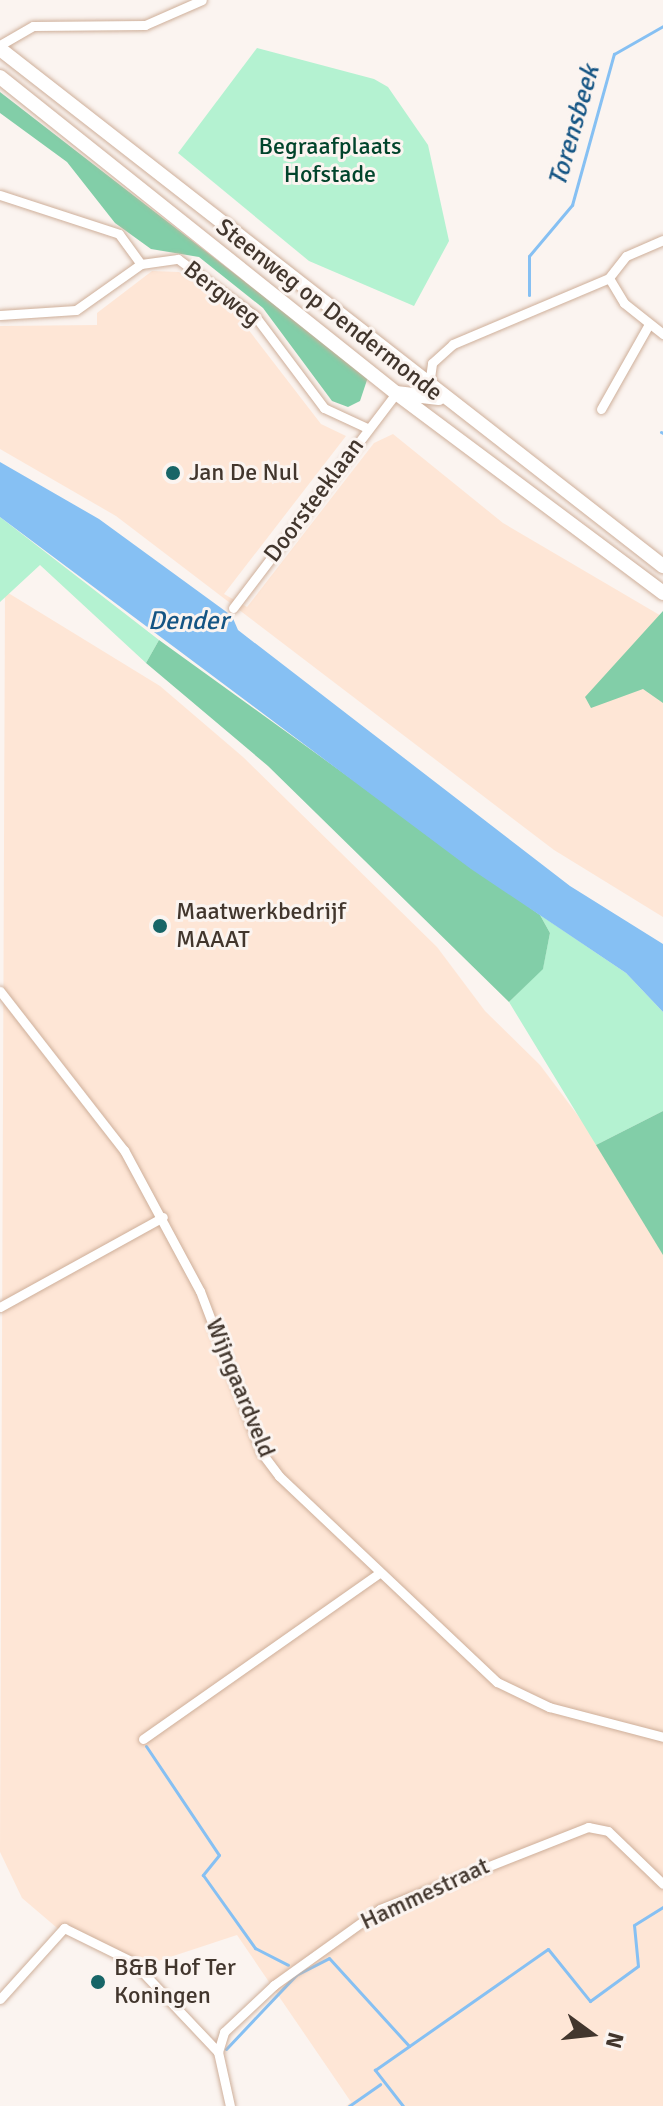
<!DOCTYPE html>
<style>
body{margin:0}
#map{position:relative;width:663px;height:2106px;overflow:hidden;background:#fbf4f0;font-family:Signika,sans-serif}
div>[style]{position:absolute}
.built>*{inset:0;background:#fee6d6}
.green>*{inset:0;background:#b4f2d1}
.forest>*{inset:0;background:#82cea8}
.water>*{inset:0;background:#86c0f3}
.stream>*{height:3px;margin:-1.5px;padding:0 1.5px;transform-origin:1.5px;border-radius:1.5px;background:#86c0f3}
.roads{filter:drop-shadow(0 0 2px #ceaf9a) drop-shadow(0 0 2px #ceaf9a)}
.minor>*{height:9px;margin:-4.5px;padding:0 4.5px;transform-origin:4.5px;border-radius:4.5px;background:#fff}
.secondary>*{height:14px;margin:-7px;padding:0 7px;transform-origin:7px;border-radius:7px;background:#fff}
.dots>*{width:22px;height:22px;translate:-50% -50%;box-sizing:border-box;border:4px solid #fbf4f0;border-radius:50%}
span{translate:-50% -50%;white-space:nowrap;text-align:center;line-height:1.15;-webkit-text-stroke:6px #fbf4f0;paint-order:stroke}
.park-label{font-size:24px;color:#01442b}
.street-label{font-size:24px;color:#42362d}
.poi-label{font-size:24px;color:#42362d}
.left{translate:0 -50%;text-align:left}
.water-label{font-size:26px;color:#155584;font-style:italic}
.north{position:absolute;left:551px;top:1994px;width:80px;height:80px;-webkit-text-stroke:6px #fbf4f0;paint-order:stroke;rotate:105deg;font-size:22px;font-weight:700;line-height:32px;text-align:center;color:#42362d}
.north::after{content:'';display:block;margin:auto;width:28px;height:36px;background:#42362d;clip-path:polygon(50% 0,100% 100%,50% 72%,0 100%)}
</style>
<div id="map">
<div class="built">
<div style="clip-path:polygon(152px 271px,179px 272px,234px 311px,321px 424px,346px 436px,224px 594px,247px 607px,374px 443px,393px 434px,503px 523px,663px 617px,663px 917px,554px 850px,116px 516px,0 449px,0 326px,97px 325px,97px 313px)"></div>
<div style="clip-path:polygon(5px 591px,160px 686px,243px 757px,437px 947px,485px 1011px,540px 1065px,663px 1229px,663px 2106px,346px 2106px,351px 2102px,237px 1935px,146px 1965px,63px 1933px,22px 1898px,0 1852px)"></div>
</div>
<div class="green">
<div style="clip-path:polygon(257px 48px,374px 79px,388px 87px,428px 145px,449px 241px,414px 306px,309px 261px,178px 153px)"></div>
<div style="clip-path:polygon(0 517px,159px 640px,146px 663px,40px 565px,0 602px)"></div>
<div style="clip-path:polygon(540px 915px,626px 973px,663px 1012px,663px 1111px,596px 1145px,509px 1002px,543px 968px,550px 933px)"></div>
</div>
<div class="forest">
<div style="clip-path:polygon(0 92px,368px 377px,360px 401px,348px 407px,332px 401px,263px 308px,199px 257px,151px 249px,115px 223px,67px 162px,0 113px)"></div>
<div style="clip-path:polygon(663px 611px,663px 703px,643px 689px,591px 708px,585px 697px)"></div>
<div style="clip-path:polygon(159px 640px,540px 915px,550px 933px,543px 969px,509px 1002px,268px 766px,146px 663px)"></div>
<div style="clip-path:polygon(663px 1111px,663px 1255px,596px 1145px)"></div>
</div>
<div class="water">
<div style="clip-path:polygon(0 462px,99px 519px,232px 616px,238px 630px,570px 886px,663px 944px,663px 1012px,626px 973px,471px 869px,0 517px)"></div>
</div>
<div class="stream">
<div style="left:529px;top:295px;width:39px;rotate:-90deg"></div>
<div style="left:529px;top:256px;width:67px;rotate:-49.9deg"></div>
<div style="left:572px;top:205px;width:157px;rotate:-74.5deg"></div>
<div style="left:614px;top:54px;width:56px;rotate:-29.7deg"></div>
<div style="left:661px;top:432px;width:2px;rotate:27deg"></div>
<div style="left:146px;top:1746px;width:131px;rotate:56.2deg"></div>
<div style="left:219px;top:1855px;width:26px;rotate:129deg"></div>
<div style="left:203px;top:1875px;width:90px;rotate:54.5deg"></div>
<div style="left:255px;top:1948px;width:37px;rotate:27deg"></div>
<div style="left:226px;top:2049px;width:102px;rotate:-46.6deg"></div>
<div style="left:296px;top:1975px;width:37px;rotate:-27deg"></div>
<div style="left:329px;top:1958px;width:119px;rotate:47.7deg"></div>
<div style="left:349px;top:2106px;width:38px;rotate:-35deg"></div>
<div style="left:403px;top:2106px;width:46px;rotate:-127.9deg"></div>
<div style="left:375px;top:2070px;width:211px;rotate:-35deg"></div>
<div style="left:548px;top:1949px;width:67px;rotate:51.1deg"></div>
<div style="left:590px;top:2001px;width:59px;rotate:-36.1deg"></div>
<div style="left:638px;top:1966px;width:41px;rotate:-95.6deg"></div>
<div style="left:634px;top:1925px;width:34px;rotate:-32deg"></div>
</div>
<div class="roads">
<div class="minor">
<div style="left:0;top:45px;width:38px;rotate:-30deg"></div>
<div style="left:33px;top:26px;width:112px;rotate:-0.5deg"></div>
<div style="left:145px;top:25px;width:62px;rotate:-23.7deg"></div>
<div style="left:0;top:195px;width:125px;rotate:18.1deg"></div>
<div style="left:119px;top:234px;width:37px;rotate:54deg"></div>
<div style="left:663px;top:240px;width:40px;rotate:156.6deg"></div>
<div style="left:626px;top:256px;width:28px;rotate:128deg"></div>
<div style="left:609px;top:278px;width:29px;rotate:59deg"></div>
<div style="left:624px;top:303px;width:50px;rotate:38.5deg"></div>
<div style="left:0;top:315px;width:76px;rotate:-3.8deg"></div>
<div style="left:76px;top:310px;width:80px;rotate:-35.3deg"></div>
<div style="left:141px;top:264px;width:37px;rotate:-8deg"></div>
<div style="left:178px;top:259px;width:96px;rotate:36.5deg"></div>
<div style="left:255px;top:316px;width:115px;rotate:53.1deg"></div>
<div style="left:324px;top:408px;width:47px;rotate:24.9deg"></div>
<div style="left:429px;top:385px;width:22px;rotate:-82deg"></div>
<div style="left:432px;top:363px;width:28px;rotate:-42deg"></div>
<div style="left:453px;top:344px;width:169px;rotate:-22.9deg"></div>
<div style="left:601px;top:409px;width:95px;rotate:-60.5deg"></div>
<div style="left:233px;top:608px;width:270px;rotate:-52.8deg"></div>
<div style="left:0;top:991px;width:202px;rotate:52.1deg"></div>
<div style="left:124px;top:1150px;width:160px;rotate:61.7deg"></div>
<div style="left:200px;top:1291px;width:172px;rotate:69.2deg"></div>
<div style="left:261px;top:1452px;width:30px;rotate:53deg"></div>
<div style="left:279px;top:1476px;width:300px;rotate:43.4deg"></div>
<div style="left:497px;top:1682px;width:58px;rotate:25.7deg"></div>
<div style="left:549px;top:1707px;width:118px;rotate:14.7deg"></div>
<div style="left:0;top:1307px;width:186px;rotate:-28.9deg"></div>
<div style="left:143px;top:1739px;width:289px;rotate:-35.1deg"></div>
<div style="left:0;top:1999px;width:96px;rotate:-48deg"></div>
<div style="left:64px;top:1928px;width:77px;rotate:26.2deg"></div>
<div style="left:133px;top:1962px;width:124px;rotate:46.6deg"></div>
<div style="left:230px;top:2106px;width:55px;rotate:-102.5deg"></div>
<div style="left:218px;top:2052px;width:21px;rotate:-73deg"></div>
<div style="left:224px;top:2032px;width:69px;rotate:-43.2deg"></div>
<div style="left:274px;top:1985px;width:130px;rotate:-35.6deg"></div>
<div style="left:380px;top:1909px;width:224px;rotate:-21.5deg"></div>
<div style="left:588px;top:1827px;width:20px;rotate:11deg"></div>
<div style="left:608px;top:1831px;width:76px;rotate:43.9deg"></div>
</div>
<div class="secondary">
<div style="left:0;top:49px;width:841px;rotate:37.95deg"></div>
<div style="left:0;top:77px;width:507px;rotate:38.59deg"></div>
<div style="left:396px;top:393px;width:334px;rotate:36.8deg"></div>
<div style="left:396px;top:393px;width:43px;rotate:6.6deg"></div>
</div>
</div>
<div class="dots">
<div style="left:173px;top:473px;background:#176567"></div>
<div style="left:160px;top:926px;background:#176567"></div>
<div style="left:98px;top:1982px;background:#176567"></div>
</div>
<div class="park-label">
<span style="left:330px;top:161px">Begraafplaats<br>Hofstade</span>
</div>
<div class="street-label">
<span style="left:222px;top:294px;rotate:38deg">Bergweg</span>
<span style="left:329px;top:310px;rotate:38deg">Steenweg op Dendermonde</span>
<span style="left:314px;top:500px;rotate:-53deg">Doorsteeklaan</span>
<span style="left:240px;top:1388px;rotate:68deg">Wijngaardveld</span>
<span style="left:425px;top:1894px;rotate:-25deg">Hammestraat</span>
</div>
<div class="poi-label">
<span class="left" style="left:189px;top:473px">Jan De Nul</span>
<span class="left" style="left:176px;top:926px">Maatwerkbedrijf<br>MAAAT</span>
<span class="left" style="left:114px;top:1982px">B&amp;B Hof Ter<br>Koningen</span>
</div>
<div class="water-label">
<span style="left:575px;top:126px;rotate:-74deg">Torensbeek</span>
<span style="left:188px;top:622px">Dender</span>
</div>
<div class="north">N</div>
</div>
